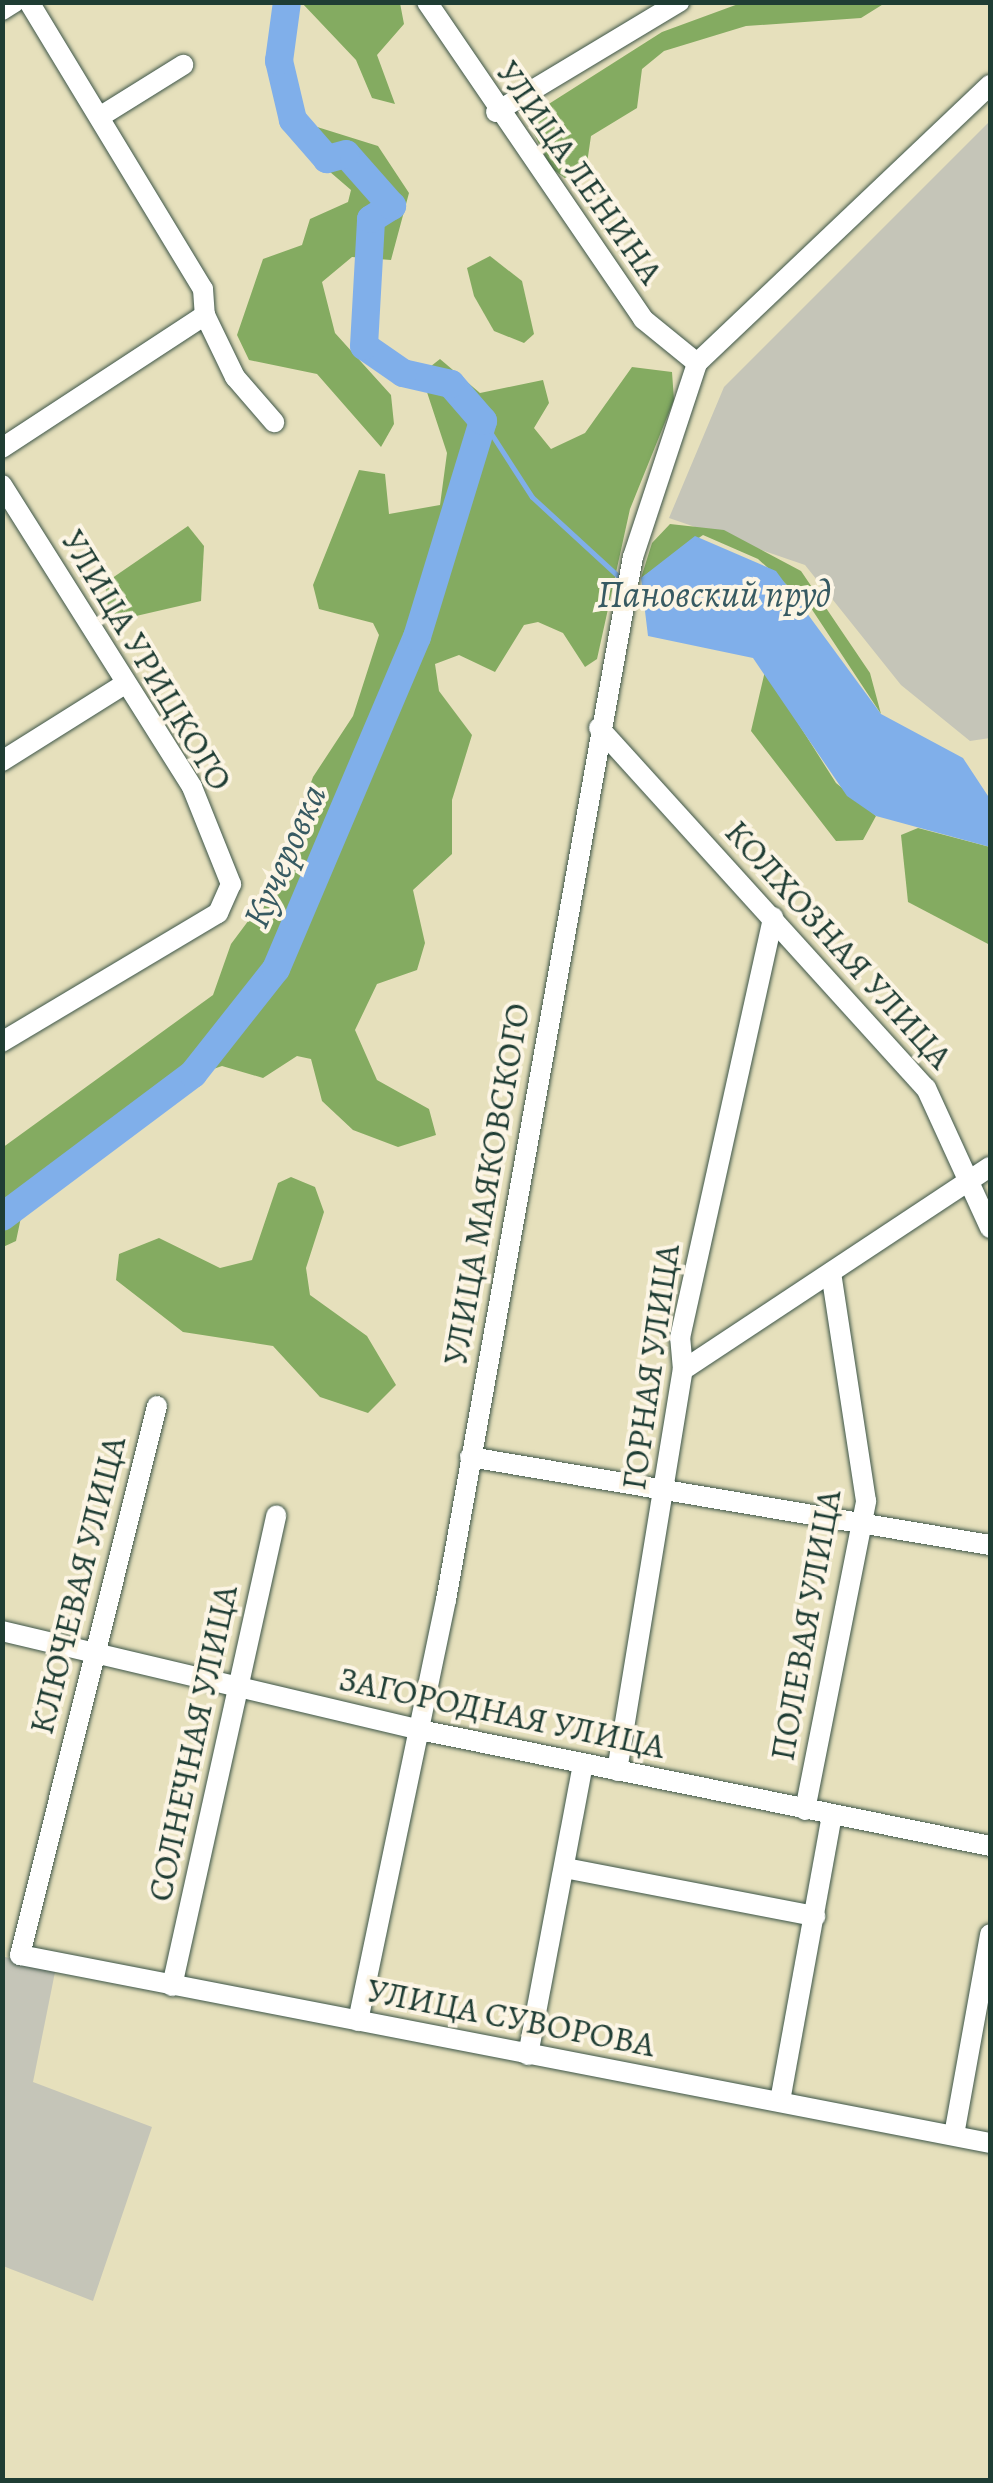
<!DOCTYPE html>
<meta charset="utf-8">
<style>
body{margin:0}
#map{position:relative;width:993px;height:2483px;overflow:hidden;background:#e6e0bc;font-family:Alegreya,serif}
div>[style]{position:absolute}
.industrial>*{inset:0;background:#c5c5b8}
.forest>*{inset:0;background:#84ab61}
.water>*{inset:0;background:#80afea}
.stream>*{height:5px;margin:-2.5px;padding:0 2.5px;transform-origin:2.5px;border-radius:2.5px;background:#80afea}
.river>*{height:28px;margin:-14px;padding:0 14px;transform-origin:14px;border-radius:14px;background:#80afea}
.roads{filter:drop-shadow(0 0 2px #3d5548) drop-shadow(0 0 2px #3d5548)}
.minor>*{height:20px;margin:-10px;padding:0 10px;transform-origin:10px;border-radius:10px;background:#fff}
span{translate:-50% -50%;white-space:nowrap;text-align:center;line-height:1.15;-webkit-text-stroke:8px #fcf5e5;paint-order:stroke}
.street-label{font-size:35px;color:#1f3d34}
.water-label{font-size:38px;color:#375a62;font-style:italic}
.frame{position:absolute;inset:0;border:5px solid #1f3d34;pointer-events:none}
</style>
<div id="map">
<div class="industrial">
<div style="clip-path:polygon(990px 121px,990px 738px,970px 741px,901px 685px,805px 565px,669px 518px,724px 387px)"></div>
<div style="clip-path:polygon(2px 1956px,55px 1972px,33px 2082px,152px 2127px,93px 2301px,3px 2266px)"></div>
</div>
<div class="forest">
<div style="clip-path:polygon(302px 3px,400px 3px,404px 24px,377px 55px,395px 104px,372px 98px,356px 60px)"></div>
<div style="clip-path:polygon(741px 3px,885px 3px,861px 18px,746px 26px,664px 51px,642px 69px,637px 108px,591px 136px,585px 177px,573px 184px,551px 168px,533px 132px,544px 107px,662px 32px)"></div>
<div style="clip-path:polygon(314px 126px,378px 146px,409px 193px,391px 260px,352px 257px,322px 282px,335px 333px,391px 395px,394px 424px,381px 447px,317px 374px,249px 360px,237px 335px,263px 259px,302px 245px,310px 219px,348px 202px,351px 190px,308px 153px,305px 135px)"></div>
<div style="clip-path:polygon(490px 256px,522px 281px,534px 334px,524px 343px,494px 331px,474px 296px,467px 268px)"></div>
<div style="clip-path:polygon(440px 359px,480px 393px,543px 380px,549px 403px,534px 428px,551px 449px,585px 433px,632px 367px,672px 372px,674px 400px,630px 509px,597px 659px,585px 667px,563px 633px,538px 622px,524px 625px,495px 672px,459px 655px,435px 664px,439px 691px,472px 735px,452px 800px,452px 854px,413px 890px,425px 943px,417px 970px,377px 984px,355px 1030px,377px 1080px,429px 1109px,436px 1135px,398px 1147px,353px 1130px,322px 1101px,311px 1059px,297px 1056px,263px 1078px,222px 1066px,196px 1075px,124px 1142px,47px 1167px,27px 1189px,16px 1241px,3px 1247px,2px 1148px,213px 995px,231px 944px,272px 889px,313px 777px,353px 716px,379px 635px,373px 623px,319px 609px,313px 585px,359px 470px,385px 474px,389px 514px,440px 505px,447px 453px,421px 374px)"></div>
<div style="clip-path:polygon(670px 524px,724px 530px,801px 571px,870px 673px,881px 714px,809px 605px,758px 559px,703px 535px,641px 578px,652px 543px)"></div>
<div style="clip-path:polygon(188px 526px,204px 546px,201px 601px,110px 622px,105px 583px)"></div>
<div style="clip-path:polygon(765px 671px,836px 783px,876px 816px,863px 840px,836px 841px,751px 731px)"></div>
<div style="clip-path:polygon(918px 828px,990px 847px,990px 945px,908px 902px,901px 835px)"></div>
<div style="clip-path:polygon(291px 1177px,315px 1187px,324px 1212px,306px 1268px,310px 1295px,367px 1336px,396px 1385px,368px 1413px,320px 1397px,273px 1346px,183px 1332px,116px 1280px,119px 1254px,159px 1238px,220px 1268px,252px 1260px,278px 1183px)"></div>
</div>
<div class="water">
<div style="clip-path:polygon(695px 536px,776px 571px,881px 714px,963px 758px,990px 799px,990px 847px,876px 816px,847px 796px,753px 658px,648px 636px,641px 578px)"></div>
</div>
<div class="stream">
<div style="left:483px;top:421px;width:90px;rotate:57.2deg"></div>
<div style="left:532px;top:497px;width:117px;rotate:42.6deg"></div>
</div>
<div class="river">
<div style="left:2px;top:1217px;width:239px;rotate:-36.8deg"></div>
<div style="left:193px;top:1074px;width:134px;rotate:-51.7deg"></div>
<div style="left:276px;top:969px;width:361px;rotate:-67deg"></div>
<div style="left:417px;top:637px;width:226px;rotate:-73deg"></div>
<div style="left:483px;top:421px;width:49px;rotate:-130.9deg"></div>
<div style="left:451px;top:384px;width:49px;rotate:-167.1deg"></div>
<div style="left:403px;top:373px;width:47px;rotate:-145.3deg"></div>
<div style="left:364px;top:346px;width:127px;rotate:-86.8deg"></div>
<div style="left:371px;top:219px;width:25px;rotate:-32deg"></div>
<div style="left:392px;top:206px;width:69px;rotate:-131.5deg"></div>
<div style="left:346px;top:154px;width:20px;rotate:165deg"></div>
<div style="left:327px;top:159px;width:52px;rotate:-131.1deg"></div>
<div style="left:293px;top:120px;width:61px;rotate:-103.3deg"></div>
<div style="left:279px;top:61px;width:60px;rotate:-82.3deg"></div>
</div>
<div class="roads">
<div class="minor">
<div style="left:29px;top:2px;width:336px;rotate:58.8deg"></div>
<div style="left:203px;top:289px;width:26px;rotate:86deg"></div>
<div style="left:205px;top:315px;width:69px;rotate:64.2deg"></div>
<div style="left:235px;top:377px;width:60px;rotate:49.1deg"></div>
<div style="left:427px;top:2px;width:384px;rotate:55.7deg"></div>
<div style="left:643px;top:319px;width:70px;rotate:39.2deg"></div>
<div style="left:2px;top:10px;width:15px;rotate:-32deg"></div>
<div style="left:496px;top:112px;width:214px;rotate:-31deg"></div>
<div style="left:101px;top:116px;width:97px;rotate:-31.9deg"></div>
<div style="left:2px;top:448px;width:243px;rotate:-33.2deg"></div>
<div style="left:2px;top:485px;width:357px;rotate:57.8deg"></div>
<div style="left:192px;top:787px;width:105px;rotate:68.1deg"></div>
<div style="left:231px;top:884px;width:32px;rotate:114deg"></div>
<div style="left:218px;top:913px;width:252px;rotate:149.2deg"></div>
<div style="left:599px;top:728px;width:486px;rotate:47.8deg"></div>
<div style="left:926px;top:1088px;width:154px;rotate:65.4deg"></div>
<div style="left:2px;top:761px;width:143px;rotate:-32.1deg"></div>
<div style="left:683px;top:1370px;width:368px;rotate:-33.5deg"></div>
<div style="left:157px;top:1406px;width:566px;rotate:104.01deg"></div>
<div style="left:20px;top:1955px;width:988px;rotate:10.97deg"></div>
<div style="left:470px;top:1457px;width:527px;rotate:9.61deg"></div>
<div style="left:2px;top:1631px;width:430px;rotate:13.3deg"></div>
<div style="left:420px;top:1730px;width:582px;rotate:11.5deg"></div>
<div style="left:617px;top:1771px;width:406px;rotate:-80.7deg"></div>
<div style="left:683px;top:1370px;width:32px;rotate:-95deg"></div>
<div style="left:680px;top:1338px;width:431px;rotate:-77.5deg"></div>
<div style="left:805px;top:1810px;width:315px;rotate:-78.8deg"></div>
<div style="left:866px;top:1501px;width:231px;rotate:-98.7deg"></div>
<div style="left:565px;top:1868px;width:255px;rotate:10.9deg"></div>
<div style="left:172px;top:1986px;width:482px;rotate:-77.5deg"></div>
<div style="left:358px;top:2021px;width:430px;rotate:-78.2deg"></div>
<div style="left:446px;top:1600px;width:1060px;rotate:-79.84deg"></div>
<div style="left:633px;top:557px;width:204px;rotate:-71.7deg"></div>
<div style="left:697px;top:363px;width:404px;rotate:-43.5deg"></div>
<div style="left:528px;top:2055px;width:296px;rotate:-79.3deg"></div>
<div style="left:780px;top:2101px;width:290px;rotate:-79.7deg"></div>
<div style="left:954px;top:2135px;width:204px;rotate:-79.8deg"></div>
</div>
</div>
<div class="street-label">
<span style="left:580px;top:172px;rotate:55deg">УЛИЦА ЛЕНИНА</span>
<span style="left:147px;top:660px;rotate:59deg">УЛИЦА УРИЦКОГО</span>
<span style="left:839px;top:944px;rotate:48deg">КОЛХОЗНАЯ УЛИЦА</span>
<span style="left:486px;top:1184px;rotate:-80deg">УЛИЦА МАЯКОВСКОГО</span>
<span style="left:650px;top:1367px;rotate:-82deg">ГОРНАЯ УЛИЦА</span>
<span style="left:77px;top:1585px;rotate:-76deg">КЛЮЧЕВАЯ УЛИЦА</span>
<span style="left:805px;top:1625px;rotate:-80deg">ПОЛЕВАЯ УЛИЦА</span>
<span style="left:502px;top:1712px;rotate:12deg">ЗАГОРОДНАЯ УЛИЦА</span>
<span style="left:192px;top:1743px;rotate:-78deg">СОЛНЕЧНАЯ УЛИЦА</span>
<span style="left:511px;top:2017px;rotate:11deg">УЛИЦА СУВОРОВА</span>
</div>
<div class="water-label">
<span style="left:714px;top:595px">Пановский пруд</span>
<span style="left:285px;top:856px;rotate:-66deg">Кучеровка</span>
</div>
<div class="frame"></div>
</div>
